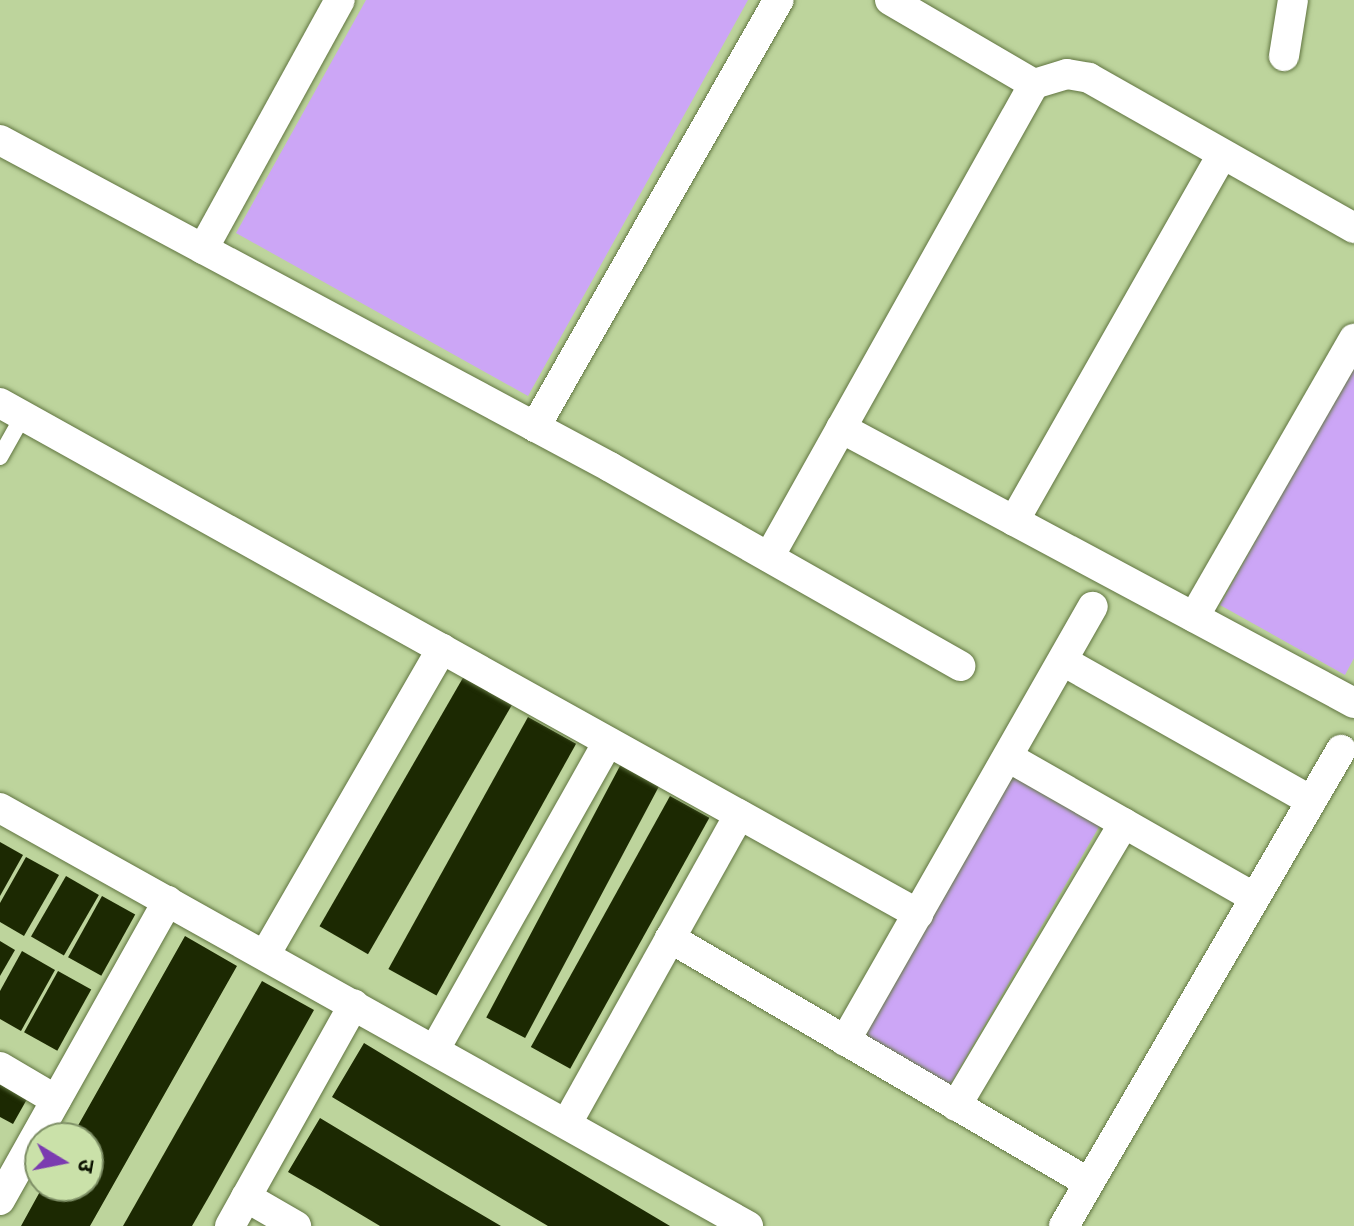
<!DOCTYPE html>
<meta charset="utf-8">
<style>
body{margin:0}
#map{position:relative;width:1354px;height:1226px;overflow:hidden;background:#bdd49c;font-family:"DM Sans","Noto Sans Devanagari",sans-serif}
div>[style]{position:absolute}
.green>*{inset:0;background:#cca6f6;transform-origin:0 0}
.building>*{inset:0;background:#1c2902;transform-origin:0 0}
.roads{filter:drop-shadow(0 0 2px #617541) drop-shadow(0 0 2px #617541)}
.service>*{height:16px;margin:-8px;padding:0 8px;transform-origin:8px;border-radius:8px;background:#fff}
.minor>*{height:30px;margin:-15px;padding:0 15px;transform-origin:15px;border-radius:15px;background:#fff}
span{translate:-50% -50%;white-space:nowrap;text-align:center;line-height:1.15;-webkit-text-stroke:8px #cae1a9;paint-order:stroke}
.north{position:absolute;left:24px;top:1122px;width:80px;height:80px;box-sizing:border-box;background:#cae1a9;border:2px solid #7e8f66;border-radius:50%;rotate:100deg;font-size:22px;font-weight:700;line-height:32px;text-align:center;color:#0c1301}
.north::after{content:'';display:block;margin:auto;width:28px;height:36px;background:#7b3bb0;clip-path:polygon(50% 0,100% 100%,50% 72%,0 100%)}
</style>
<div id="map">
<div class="green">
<div style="clip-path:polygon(366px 0,748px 0,528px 396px,236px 233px)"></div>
<div style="clip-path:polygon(1354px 364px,1354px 658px,1345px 675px,1220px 605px)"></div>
<div style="left:1010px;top:773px;width:104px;height:301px;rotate:30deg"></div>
</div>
<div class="building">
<div style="left:464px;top:676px;width:56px;height:289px;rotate:30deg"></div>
<div style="left:528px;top:717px;width:55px;height:288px;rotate:29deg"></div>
<div style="left:621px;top:764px;width:44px;height:287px;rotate:28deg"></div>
<div style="left:670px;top:796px;width:45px;height:287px;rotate:29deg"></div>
<div style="clip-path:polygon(0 842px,23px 855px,0 896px)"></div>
<div style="clip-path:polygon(26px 857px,59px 875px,24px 936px,0 922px,0 903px)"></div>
<div style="left:66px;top:876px;width:38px;height:70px;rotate:30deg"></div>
<div style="left:102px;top:896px;width:38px;height:70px;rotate:29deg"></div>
<div style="clip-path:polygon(185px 936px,237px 966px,220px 996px,90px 1226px,21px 1226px,43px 1186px,88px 1186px,88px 1138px,71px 1138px)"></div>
<div style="clip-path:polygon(0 941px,15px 950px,0 976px)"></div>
<div style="clip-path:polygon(22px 951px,55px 970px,21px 1031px,0 1019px,0 991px)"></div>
<div style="left:58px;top:971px;width:38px;height:70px;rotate:29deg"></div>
<div style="clip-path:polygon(262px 981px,314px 1010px,211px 1193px,192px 1226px,123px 1226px)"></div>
<div style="clip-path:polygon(364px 1043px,453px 1097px,670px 1226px,548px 1226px,509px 1203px,332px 1097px)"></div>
<div style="clip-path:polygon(0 1075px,31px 1092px,13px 1124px,0 1117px)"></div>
<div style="clip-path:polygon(320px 1118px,438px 1189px,501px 1226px,380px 1226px,318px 1189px,288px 1172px)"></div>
</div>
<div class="roads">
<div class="service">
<div style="left:0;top:457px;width:47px;rotate:-60.7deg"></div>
</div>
<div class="minor">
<div style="left:890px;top:0;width:167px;rotate:30.3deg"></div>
<div style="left:1034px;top:84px;width:34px;rotate:-17deg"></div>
<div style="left:1067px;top:74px;width:22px;rotate:10deg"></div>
<div style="left:1089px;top:78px;width:305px;rotate:29.5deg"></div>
<div style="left:1284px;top:56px;width:57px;rotate:-80.9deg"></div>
<div style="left:0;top:140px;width:692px;rotate:28.19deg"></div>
<div style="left:610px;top:467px;width:403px;rotate:29.6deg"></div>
<div style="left:203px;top:249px;width:284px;rotate:-61.2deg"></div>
<div style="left:0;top:403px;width:1051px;rotate:29.1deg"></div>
<div style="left:535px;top:427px;width:492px;rotate:-60.3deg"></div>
<div style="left:841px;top:428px;width:582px;rotate:28.19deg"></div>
<div style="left:1014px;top:521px;width:419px;rotate:-60.4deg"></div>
<div style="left:769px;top:557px;width:542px;rotate:-60.74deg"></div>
<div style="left:1194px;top:617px;width:321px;rotate:-60.1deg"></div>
<div style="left:1063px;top:661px;width:285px;rotate:29.4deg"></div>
<div style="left:1008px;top:757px;width:284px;rotate:29.7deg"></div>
<div style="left:0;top:808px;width:857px;rotate:29.2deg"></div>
<div style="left:670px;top:938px;width:485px;rotate:30.3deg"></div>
<div style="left:265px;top:955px;width:354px;rotate:-60deg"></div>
<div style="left:845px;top:1041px;width:500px;rotate:-60.3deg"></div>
<div style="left:435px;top:1049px;width:352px;rotate:-60.6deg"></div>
<div style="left:0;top:1067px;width:65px;rotate:30.5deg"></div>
<div style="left:956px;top:1106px;width:329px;rotate:-59.3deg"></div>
<div style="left:567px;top:1123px;width:353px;rotate:-60.8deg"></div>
<div style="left:246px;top:1197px;width:58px;rotate:30.1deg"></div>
<div style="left:0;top:1200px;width:343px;rotate:-60.7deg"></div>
<div style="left:230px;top:1226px;width:254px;rotate:-60.8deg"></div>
<div style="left:1064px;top:1226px;width:551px;rotate:-59.8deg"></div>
</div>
</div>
<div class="north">उ</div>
</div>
